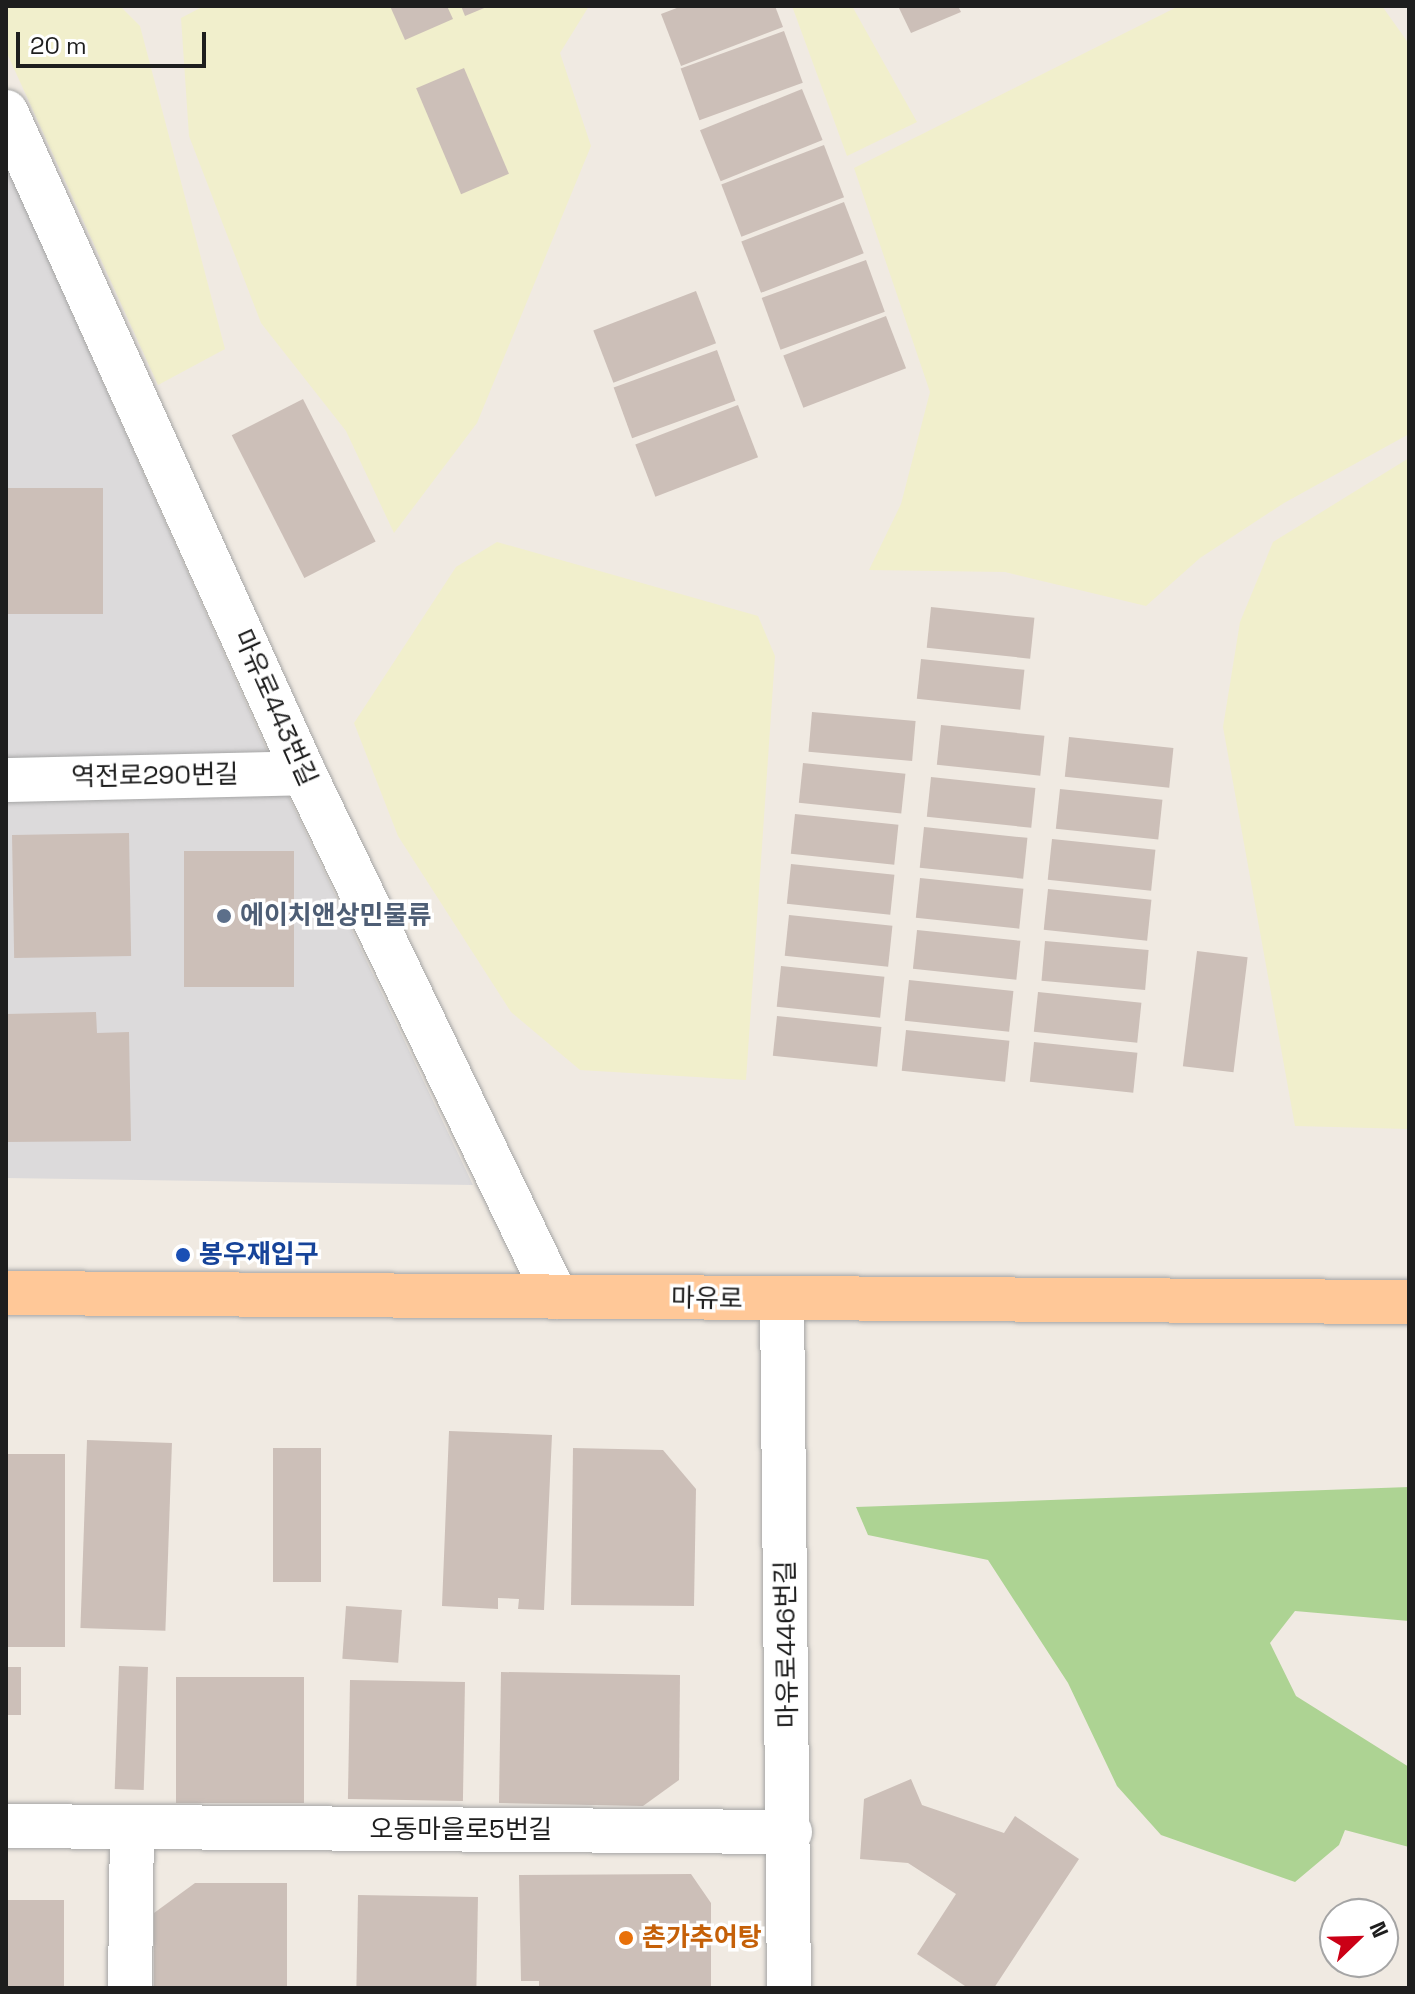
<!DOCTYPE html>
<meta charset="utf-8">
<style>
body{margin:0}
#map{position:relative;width:1415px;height:1994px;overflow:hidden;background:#f0eae2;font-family:"Space Grotesk","Noto Sans KR",sans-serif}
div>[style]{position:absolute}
.residential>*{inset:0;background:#dcdadb}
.farmland>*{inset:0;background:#f1efcc}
.forest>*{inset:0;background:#add393}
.building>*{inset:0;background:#ccbfb8;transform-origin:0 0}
.roads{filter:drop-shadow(0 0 2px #a5a5a5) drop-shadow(0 0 2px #a5a5a5)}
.minor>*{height:44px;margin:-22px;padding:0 22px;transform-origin:22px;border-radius:22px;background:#fff}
.major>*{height:44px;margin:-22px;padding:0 22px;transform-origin:22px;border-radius:22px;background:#ffc898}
.dots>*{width:22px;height:22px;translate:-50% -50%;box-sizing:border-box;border:4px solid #fff;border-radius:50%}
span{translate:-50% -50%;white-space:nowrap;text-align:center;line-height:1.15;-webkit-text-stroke:7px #fff;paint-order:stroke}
.street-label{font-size:26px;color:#1e1e1e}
.service-label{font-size:26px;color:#4e5e75;font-weight:700}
.left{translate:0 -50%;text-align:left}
.transit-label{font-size:26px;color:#164399;font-weight:700}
.food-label{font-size:26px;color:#c56008;font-weight:700}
.frame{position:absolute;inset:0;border:8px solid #1e1e1e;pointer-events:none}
.north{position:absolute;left:1319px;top:1898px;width:80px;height:80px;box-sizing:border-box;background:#fff;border:2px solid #a5a5a5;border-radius:50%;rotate:67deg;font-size:22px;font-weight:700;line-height:32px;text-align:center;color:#1e1e1e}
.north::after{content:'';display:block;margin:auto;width:28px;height:36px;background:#cb0016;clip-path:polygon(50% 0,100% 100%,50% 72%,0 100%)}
.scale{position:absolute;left:16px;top:32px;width:190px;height:36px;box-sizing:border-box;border:4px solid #1e1e1e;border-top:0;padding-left:10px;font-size:24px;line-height:28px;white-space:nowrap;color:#1e1e1e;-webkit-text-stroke:6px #fff;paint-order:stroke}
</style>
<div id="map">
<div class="residential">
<div style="clip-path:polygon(6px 165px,272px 762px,473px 1185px,6px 1178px)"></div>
</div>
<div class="farmland">
<div style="clip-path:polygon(6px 6px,120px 6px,140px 26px,225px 349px,158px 385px,6px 51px)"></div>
<div style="clip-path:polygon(204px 6px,589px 6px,560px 53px,591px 146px,477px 423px,394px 533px,346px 431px,261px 323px,189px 136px,181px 18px)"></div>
<div style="clip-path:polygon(792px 6px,852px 6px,917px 122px,847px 156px)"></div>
<div style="clip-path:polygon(1179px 6px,1382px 6px,1409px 44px,1409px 434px,1284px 503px,1200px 558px,1146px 606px,1005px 572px,869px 570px,901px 504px,930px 392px,854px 168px)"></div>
<div style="clip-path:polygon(1409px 458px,1409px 1129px,1295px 1126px,1223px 727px,1240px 622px,1273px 542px)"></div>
<div style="clip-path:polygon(497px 542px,758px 616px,775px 656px,746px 1080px,580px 1070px,511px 1012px,398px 836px,354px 723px,456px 567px)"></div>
</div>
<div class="forest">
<div style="clip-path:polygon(1409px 1487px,1409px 1621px,1295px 1611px,1270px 1643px,1296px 1696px,1409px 1767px,1409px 1847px,1345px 1830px,1339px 1845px,1295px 1882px,1161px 1835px,1117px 1786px,1068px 1683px,988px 1560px,868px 1535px,856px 1507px)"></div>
</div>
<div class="building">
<div style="clip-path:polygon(390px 6px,447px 6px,453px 19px,405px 40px)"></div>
<div style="clip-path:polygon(461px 6px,489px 6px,465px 16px)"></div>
<div style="clip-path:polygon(682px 6px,775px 6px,783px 27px,681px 66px,661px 14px)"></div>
<div style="clip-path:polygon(898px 6px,958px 6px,961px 12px,911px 33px)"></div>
<div style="left:784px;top:31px;width:55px;height:110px;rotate:70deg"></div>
<div style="left:464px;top:68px;width:115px;height:52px;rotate:67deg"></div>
<div style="left:802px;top:89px;width:55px;height:110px;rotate:68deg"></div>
<div style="left:824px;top:145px;width:56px;height:110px;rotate:69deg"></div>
<div style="left:844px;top:202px;width:55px;height:110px;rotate:69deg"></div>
<div style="left:866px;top:260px;width:55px;height:111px;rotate:70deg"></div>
<div style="left:696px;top:291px;width:56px;height:110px;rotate:69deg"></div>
<div style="left:886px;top:316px;width:56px;height:110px;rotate:69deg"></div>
<div style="left:717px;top:350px;width:54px;height:110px;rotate:70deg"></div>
<div style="left:303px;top:399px;width:160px;height:80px;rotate:63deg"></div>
<div style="left:738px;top:405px;width:56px;height:110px;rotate:69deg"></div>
<div style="left:103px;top:488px;width:126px;height:97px;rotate:90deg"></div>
<div style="left:931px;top:607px;width:104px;height:41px;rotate:6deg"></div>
<div style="left:921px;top:659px;width:104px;height:40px;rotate:6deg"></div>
<div style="left:812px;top:712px;width:104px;height:40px;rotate:5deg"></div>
<div style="left:941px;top:725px;width:104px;height:40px;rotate:6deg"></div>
<div style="left:1069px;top:737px;width:105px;height:40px;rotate:6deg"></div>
<div style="left:803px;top:763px;width:103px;height:40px;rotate:6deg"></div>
<div style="left:931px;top:777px;width:105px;height:40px;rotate:6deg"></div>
<div style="left:1060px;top:789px;width:103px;height:40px;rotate:6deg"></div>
<div style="left:795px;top:814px;width:104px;height:40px;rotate:6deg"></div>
<div style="left:924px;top:827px;width:104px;height:41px;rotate:6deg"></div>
<div style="left:129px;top:833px;width:123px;height:117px;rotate:89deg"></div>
<div style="left:1052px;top:839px;width:104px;height:41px;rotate:6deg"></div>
<div style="left:294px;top:851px;width:136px;height:110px;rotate:90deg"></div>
<div style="left:791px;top:864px;width:104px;height:40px;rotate:6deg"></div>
<div style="left:920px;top:878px;width:104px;height:40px;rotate:6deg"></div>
<div style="left:1048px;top:889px;width:104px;height:41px;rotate:6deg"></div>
<div style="left:789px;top:915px;width:104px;height:41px;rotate:6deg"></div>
<div style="left:917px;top:930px;width:104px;height:39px;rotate:6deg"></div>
<div style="left:1045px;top:941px;width:104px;height:40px;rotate:5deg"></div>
<div style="left:1197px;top:951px;width:51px;height:116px;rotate:7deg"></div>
<div style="left:781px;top:966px;width:104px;height:41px;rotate:6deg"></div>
<div style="left:909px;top:980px;width:105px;height:41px;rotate:6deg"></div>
<div style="left:1038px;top:992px;width:104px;height:40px;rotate:6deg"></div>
<div style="clip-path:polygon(96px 1012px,97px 1033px,129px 1032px,131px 1141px,6px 1142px,6px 1014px)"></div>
<div style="left:777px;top:1016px;width:105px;height:40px;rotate:6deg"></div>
<div style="left:906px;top:1030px;width:104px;height:41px;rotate:6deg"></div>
<div style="left:1034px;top:1042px;width:104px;height:40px;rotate:6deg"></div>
<div style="clip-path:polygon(449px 1431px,552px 1435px,544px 1610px,518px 1609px,519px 1599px,498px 1598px,498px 1609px,442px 1606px)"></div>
<div style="left:87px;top:1440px;width:85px;height:188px;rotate:2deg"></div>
<div style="left:273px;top:1448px;width:48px;height:134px"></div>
<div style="clip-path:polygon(573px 1448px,663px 1450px,696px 1489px,694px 1606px,571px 1605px)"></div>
<div style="left:6px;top:1454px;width:59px;height:193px"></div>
<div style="left:346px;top:1606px;width:56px;height:53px;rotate:4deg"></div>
<div style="left:119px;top:1666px;width:29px;height:123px;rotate:2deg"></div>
<div style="left:6px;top:1667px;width:15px;height:48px"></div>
<div style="clip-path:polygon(501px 1672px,680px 1675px,679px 1780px,643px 1806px,499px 1803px)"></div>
<div style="left:176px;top:1677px;width:128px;height:126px"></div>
<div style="left:350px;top:1680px;width:115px;height:119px;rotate:1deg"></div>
<div style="clip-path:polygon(911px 1779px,922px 1805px,1004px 1833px,1015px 1816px,1079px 1859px,994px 1988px,968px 1988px,917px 1954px,956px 1894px,908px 1863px,860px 1859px,864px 1799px)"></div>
<div style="clip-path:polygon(691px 1874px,711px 1903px,711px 1988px,539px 1988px,539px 1981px,521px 1981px,519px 1875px)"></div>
<div style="clip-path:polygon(195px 1883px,287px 1883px,287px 1988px,154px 1988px,154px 1913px)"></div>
<div style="left:358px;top:1895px;width:120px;height:93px;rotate:1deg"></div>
<div style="left:6px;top:1900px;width:58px;height:88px"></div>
</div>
<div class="roads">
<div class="minor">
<div style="left:6px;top:112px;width:725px;rotate:65.73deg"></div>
<div style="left:304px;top:773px;width:581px;rotate:64.32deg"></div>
<div style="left:6px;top:780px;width:298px;rotate:-1.3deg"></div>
<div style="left:782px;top:1299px;width:689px;rotate:89.42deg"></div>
<div style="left:6px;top:1826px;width:784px;rotate:0.44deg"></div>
<div style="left:130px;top:1988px;width:161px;rotate:-89.3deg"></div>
</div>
<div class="major">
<div style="left:6px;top:1293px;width:1403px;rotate:0.37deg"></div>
</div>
</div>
<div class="dots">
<div style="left:224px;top:916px;background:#5c6f8a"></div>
<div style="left:183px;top:1255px;background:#1a4fb4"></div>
<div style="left:626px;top:1938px;background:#e8710a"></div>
</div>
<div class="street-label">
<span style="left:275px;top:708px;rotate:66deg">마유로443번길</span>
<span style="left:155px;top:776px;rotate:-1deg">역전로290번길</span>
<span style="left:707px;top:1299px;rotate:1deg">마유로</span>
<span style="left:787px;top:1644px;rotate:-91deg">마유로446번길</span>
<span style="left:461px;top:1830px">오동마을로5번길</span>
</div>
<div class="service-label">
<span class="left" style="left:240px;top:916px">에이치앤상민물류</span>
</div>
<div class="transit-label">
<span class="left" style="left:199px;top:1255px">봉우재입구</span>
</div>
<div class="food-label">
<span class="left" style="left:642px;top:1938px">촌가추어탕</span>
</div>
<div class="frame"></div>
<div class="north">N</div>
<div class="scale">20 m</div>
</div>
